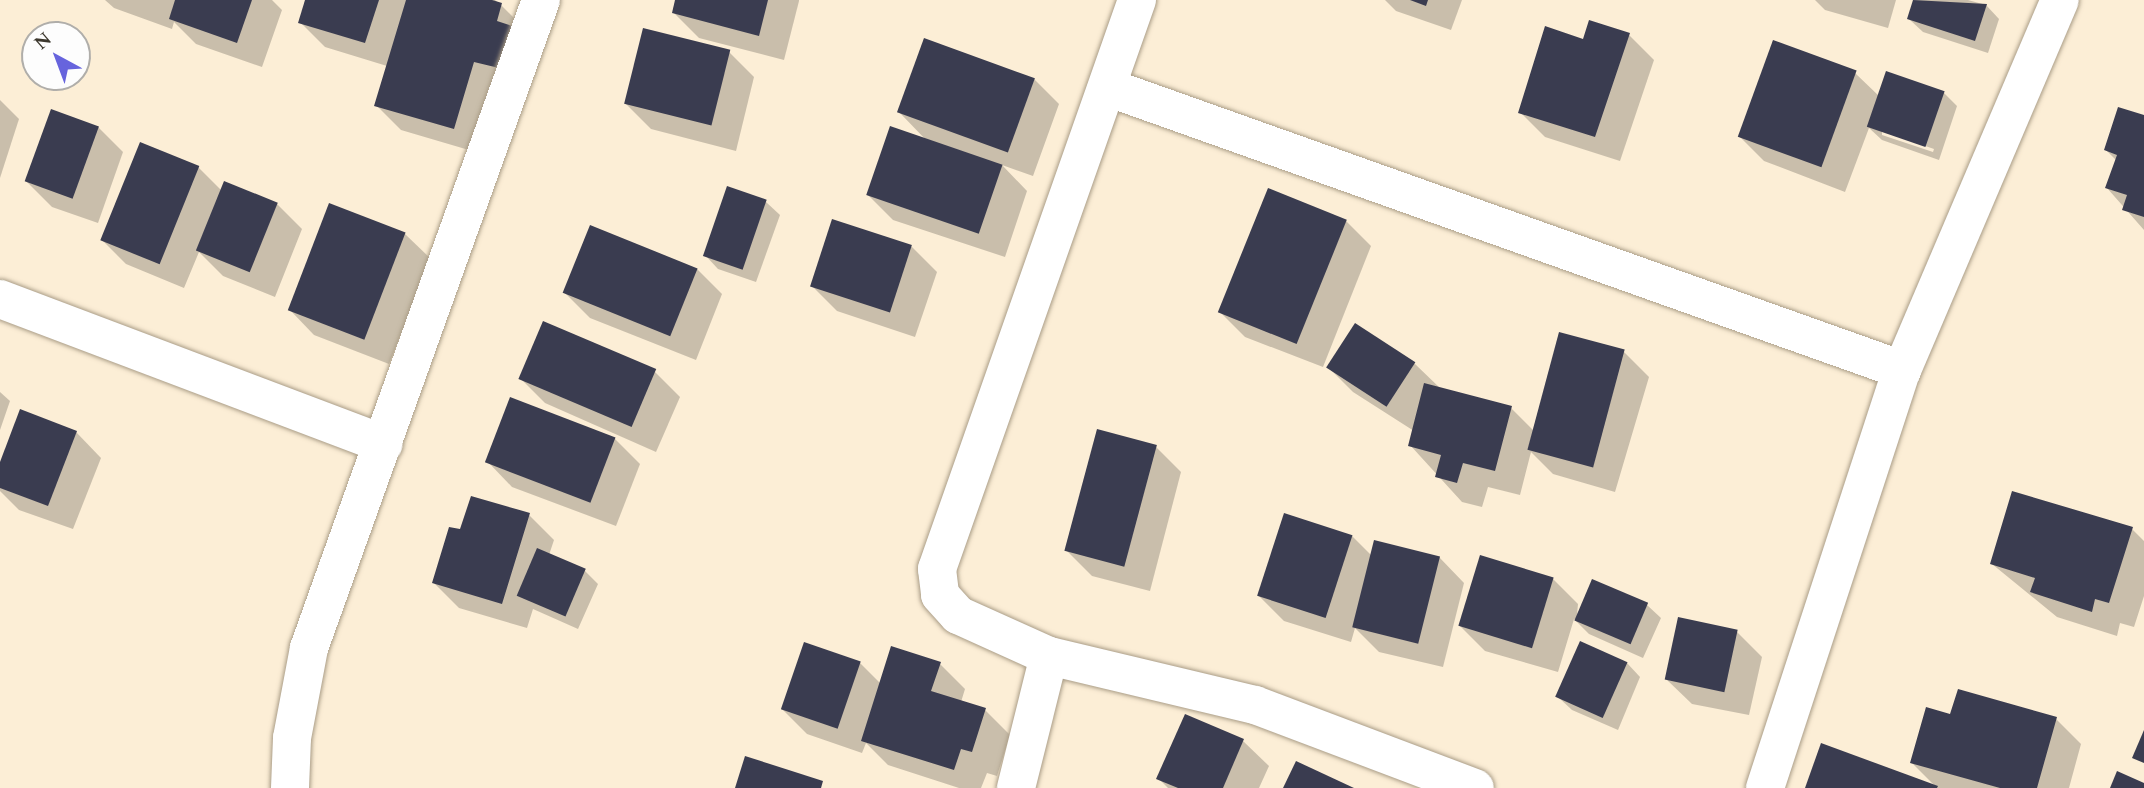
<!DOCTYPE html>
<style>
body{margin:0}
#map{position:relative;width:2144px;height:788px;overflow:hidden;background:#fceed6;font-family:Spectral,serif}
div>[style]{position:absolute}
.shadow>*{inset:0;background:#0003}
.building>*{inset:0;background:#3a3c50;transform-origin:0 0}
.roads{filter:drop-shadow(0 0 2px #aa9d87) drop-shadow(0 0 2px #aa9d87)}
.minor>*{height:38px;margin:-19px;padding:0 19px;transform-origin:19px;border-radius:19px;background:#fff}
span{translate:-50% -50%;white-space:nowrap;text-align:center;line-height:1.15;-webkit-text-stroke:7px #fdfdfd;paint-order:stroke}
.north{position:absolute;left:21px;top:21px;width:70px;height:70px;box-sizing:border-box;background:#fdfdfd;border:2px solid #b0aeaa;border-radius:50%;rotate:319deg;font-size:19px;font-weight:700;line-height:28px;text-align:center;color:#3d382e}
.north::after{content:'';display:block;margin:auto;width:24px;height:32px;background:#6764dd;clip-path:polygon(50% 0,100% 100%,50% 72%,0 100%)}
</style>
<div id="map">
<div class="shadow">
<div style="clip-path:polygon(105px 0,272px 0,282px 10px,262px 67px,196px 44px,174px 22px,172px 29px,114px 8px)"></div>
<div style="clip-path:polygon(307px 0,495px 0,501px 5px,526px 30px,479px 153px,401px 130px,376px 105px,387px 66px,325px 47px,300px 22px)"></div>
<div style="clip-path:polygon(677px 0,799px 0,799px 1px,784px 60px,699px 38px,674px 13px)"></div>
<div style="clip-path:polygon(1385px 0,1462px 0,1451px 30px,1396px 11px)"></div>
<div style="clip-path:polygon(1815px 0,1896px 0,1888px 28px,1825px 10px)"></div>
<div style="clip-path:polygon(1915px 0,1968px 0,1986px 5px,1999px 19px,1988px 53px,1923px 32px,1909px 19px)"></div>
<div style="clip-path:polygon(1629px 35px,1654px 60px,1620px 161px,1545px 137px,1520px 112px,1585px 41px)"></div>
<div style="clip-path:polygon(evenodd,1774px 43px,1855px 73px,1879px 96px,1944px 93px,1957px 106px,1939px 160px,1882px 140px,1869px 128px,1845px 192px,1764px 161px,1739px 136px,1774px 43px,1882px 131px,1934px 149px,1933px 152px,1882px 135px,1882px 131px)"></div>
<div style="clip-path:polygon(729px 52px,754px 77px,736px 151px,651px 129px,626px 104px)"></div>
<div style="clip-path:polygon(1034px 79px,1059px 104px,1033px 176px,1002px 165px,1027px 191px,1005px 257px,893px 220px,868px 195px,927px 141px,900px 113px)"></div>
<div style="clip-path:polygon(0 100px,19px 119px,0 178px)"></div>
<div style="clip-path:polygon(2144px 117px,2144px 230px,2107px 188px,2117px 161px,2106px 150px)"></div>
<div style="clip-path:polygon(98px 127px,123px 152px,98px 223px,52px 207px,27px 182px)"></div>
<div style="clip-path:polygon(198px 167px,222px 191px,277px 204px,302px 229px,275px 297px,223px 276px,199px 252px,184px 288px,126px 264px,101px 239px)"></div>
<div style="clip-path:polygon(766px 202px,780px 215px,756px 282px,718px 269px,705px 255px)"></div>
<div style="clip-path:polygon(330px 205px,405px 234px,431px 259px,389px 364px,314px 335px,289px 309px)"></div>
<div style="clip-path:polygon(833px 221px,912px 247px,937px 272px,915px 337px,837px 311px,812px 286px)"></div>
<div style="clip-path:polygon(1346px 221px,1371px 246px,1323px 367px,1245px 337px,1220px 312px)"></div>
<div style="clip-path:polygon(697px 269px,722px 294px,696px 360px,590px 318px,565px 293px)"></div>
<div style="clip-path:polygon(1355px 325px,1415px 364px,1441px 389px,1511px 408px,1533px 430px,1624px 352px,1649px 377px,1615px 492px,1553px 474px,1531px 452px,1520px 495px,1488px 487px,1482px 507px,1462px 502px,1410px 445px,1414px 431px,1353px 392px,1328px 367px)"></div>
<div style="clip-path:polygon(655px 372px,680px 397px,656px 452px,545px 403px,520px 378px)"></div>
<div style="clip-path:polygon(0 392px,10px 401px,0 430px)"></div>
<div style="clip-path:polygon(76px 432px,101px 458px,73px 529px,19px 510px,0 491px,0 467px)"></div>
<div style="clip-path:polygon(615px 439px,640px 464px,616px 526px,512px 487px,487px 461px)"></div>
<div style="clip-path:polygon(1156px 447px,1181px 472px,1150px 591px,1092px 576px,1066px 550px)"></div>
<div style="clip-path:polygon(529px 515px,554px 540px,549px 555px,585px 571px,598px 584px,578px 629px,533px 609px,527px 628px,459px 608px,434px 583px,461px 532px)"></div>
<div style="clip-path:polygon(2132px 529px,2144px 541px,2144px 596px,2134px 627px,2120px 623px,2117px 636px,2057px 617px,1992px 564px)"></div>
<div style="clip-path:polygon(1352px 536px,1372px 556px,1439px 557px,1464px 583px,1443px 667px,1379px 652px,1355px 628px,1351px 642px,1284px 621px,1259px 596px)"></div>
<div style="clip-path:polygon(1553px 579px,1578px 604px,1577px 615px,1593px 581px,1647px 605px,1661px 618px,1643px 658px,1589px 634px,1574px 619px,1558px 672px,1485px 651px,1460px 626px)"></div>
<div style="clip-path:polygon(1737px 632px,1762px 657px,1749px 715px,1692px 704px,1666px 679px)"></div>
<div style="clip-path:polygon(860px 663px,881px 684px,940px 664px,965px 689px,961px 702px,985px 710px,1010px 735px,997px 776px,987px 773px,981px 788px,959px 788px,888px 765px,866px 743px,862px 753px,807px 734px,782px 709px)"></div>
<div style="clip-path:polygon(1627px 663px,1640px 677px,1618px 730px,1572px 710px,1558px 697px)"></div>
<div style="clip-path:polygon(1186px 716px,1243px 741px,1269px 766px,1259px 788px,1168px 788px,1159px 779px)"></div>
<div style="clip-path:polygon(1951px 716px,2056px 719px,2081px 744px,2069px 788px,1807px 788px,1936px 787px,1912px 763px)"></div>
</div>
<div class="building">
<div style="clip-path:polygon(175px 0,252px 0,237px 43px,169px 19px)"></div>
<div style="clip-path:polygon(305px 0,379px 0,365px 43px,298px 23px)"></div>
<div style="clip-path:polygon(406px 0,492px 0,502px 3px,497px 21px,512px 26px,499px 68px,474px 62px,454px 129px,374px 106px)"></div>
<div style="clip-path:polygon(675px 0,768px 0,759px 36px,672px 13px)"></div>
<div style="clip-path:polygon(1410px 0,1428px 0,1426px 6px)"></div>
<div style="clip-path:polygon(1913px 0,1987px 4px,1975px 41px,1907px 19px)"></div>
<div style="clip-path:polygon(1589px 20px,1630px 33px,1595px 137px,1518px 113px,1545px 26px,1583px 39px)"></div>
<div style="left:643px;top:28px;width:90px;height:78px;rotate:14deg"></div>
<div style="left:924px;top:38px;width:118px;height:79px;rotate:20deg"></div>
<div style="left:1773px;top:40px;width:89px;height:103px;rotate:20deg"></div>
<div style="left:1886px;top:71px;width:62px;height:59px;rotate:19deg"></div>
<div style="clip-path:polygon(2118px 107px,2144px 115px,2144px 217px,2122px 210px,2127px 195px,2105px 188px,2117px 155px,2104px 150px)"></div>
<div style="left:51px;top:109px;width:51px;height:77px;rotate:20deg"></div>
<div style="left:890px;top:126px;width:119px;height:73px;rotate:19deg"></div>
<div style="left:140px;top:142px;width:64px;height:106px;rotate:22deg"></div>
<div style="left:224px;top:181px;width:58px;height:75px;rotate:22deg"></div>
<div style="left:727px;top:186px;width:42px;height:74px;rotate:19deg"></div>
<div style="left:1268px;top:188px;width:85px;height:134px;rotate:22deg"></div>
<div style="left:329px;top:203px;width:82px;height:115px;rotate:21deg"></div>
<div style="left:832px;top:219px;width:84px;height:71px;rotate:18deg"></div>
<div style="left:590px;top:225px;width:116px;height:73px;rotate:22deg"></div>
<div style="left:543px;top:321px;width:123px;height:63px;rotate:23deg"></div>
<div style="left:1355px;top:323px;width:72px;height:53px;rotate:33deg"></div>
<div style="left:1559px;top:332px;width:68px;height:122px;rotate:15deg"></div>
<div style="clip-path:polygon(1424px 383px,1512px 406px,1495px 471px,1463px 463px,1457px 483px,1435px 477px,1441px 455px,1408px 446px)"></div>
<div style="left:510px;top:397px;width:113px;height:70px;rotate:21deg"></div>
<div style="clip-path:polygon(20px 409px,77px 431px,48px 506px,0 488px,0 462px)"></div>
<div style="left:1097px;top:429px;width:62px;height:126px;rotate:15deg"></div>
<div style="clip-path:polygon(2012px 491px,2133px 527px,2109px 603px,2095px 599px,2092px 612px,2030px 592px,2035px 578px,1990px 564px)"></div>
<div style="clip-path:polygon(471px 496px,530px 513px,502px 604px,432px 583px,449px 527px,460px 529px)"></div>
<div style="left:1284px;top:513px;width:72px;height:87px;rotate:18deg"></div>
<div style="left:1374px;top:540px;width:68px;height:90px;rotate:14deg"></div>
<div style="left:537px;top:548px;width:53px;height:52px;rotate:23deg"></div>
<div style="left:1480px;top:555px;width:77px;height:74px;rotate:17deg"></div>
<div style="left:1592px;top:579px;width:61px;height:45px;rotate:23deg"></div>
<div style="left:1678px;top:617px;width:61px;height:64px;rotate:12deg"></div>
<div style="left:1580px;top:641px;width:52px;height:61px;rotate:24deg"></div>
<div style="left:804px;top:642px;width:60px;height:71px;rotate:19deg"></div>
<div style="clip-path:polygon(891px 646px,941px 662px,931px 691px,986px 708px,972px 752px,961px 749px,954px 770px,861px 741px)"></div>
<div style="clip-path:polygon(1958px 689px,2057px 717px,2037px 788px,2000px 788px,1910px 763px,1926px 707px,1950px 714px)"></div>
<div style="clip-path:polygon(1185px 714px,1244px 739px,1223px 788px,1178px 788px,1156px 779px)"></div>
<div style="clip-path:polygon(2144px 730px,2144px 763px,2132px 758px)"></div>
<div style="clip-path:polygon(1821px 743px,1938px 786px,1937px 788px,1805px 788px)"></div>
<div style="clip-path:polygon(745px 756px,823px 781px,821px 788px,735px 788px)"></div>
<div style="clip-path:polygon(1296px 761px,1354px 788px,1283px 788px)"></div>
<div style="clip-path:polygon(2117px 771px,2144px 783px,2144px 788px,2110px 788px)"></div>
</div>
<div class="roads">
<div class="minor">
<div style="left:1137px;top:0;width:603px;rotate:109.37deg"></div>
<div style="left:937px;top:569px;width:26px;rotate:83deg"></div>
<div style="left:940px;top:595px;width:27px;rotate:48deg"></div>
<div style="left:958px;top:615px;width:100px;rotate:24.3deg"></div>
<div style="left:1049px;top:656px;width:212px;rotate:13.4deg"></div>
<div style="left:1255px;top:705px;width:235px;rotate:20.7deg"></div>
<div style="left:1107px;top:87px;width:844px;rotate:19.59deg"></div>
<div style="left:0;top:299px;width:410px;rotate:20.7deg"></div>
<div style="left:290px;top:788px;width:50px;rotate:-87.7deg"></div>
<div style="left:292px;top:738px;width:92px;rotate:-79.3deg"></div>
<div style="left:309px;top:648px;width:688px;rotate:-70.3deg"></div>
<div style="left:1016px;top:788px;width:136px;rotate:-76deg"></div>
<div style="left:1765px;top:788px;width:440px;rotate:-71.9deg"></div>
<div style="left:1902px;top:370px;width:402px;rotate:-66.9deg"></div>
</div>
</div>
<div class="north">N</div>
</div>
